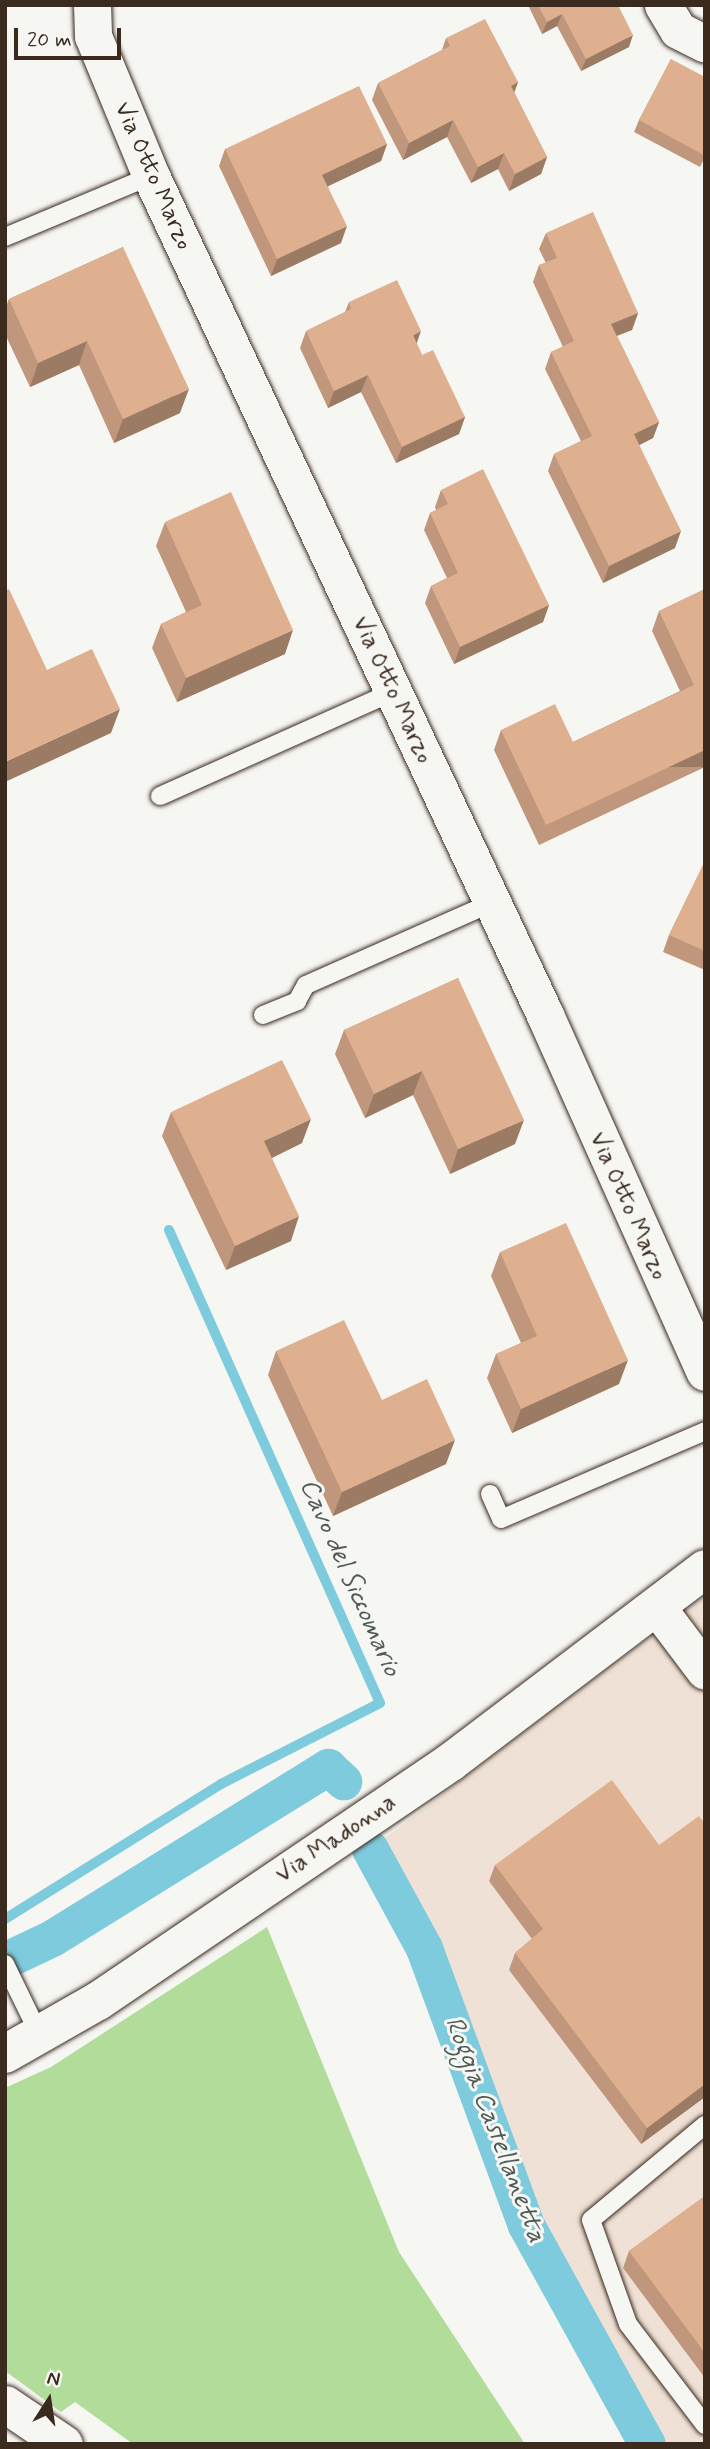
<!DOCTYPE html>
<style>
body{margin:0}
#map{position:relative;width:710px;height:2449px;overflow:hidden;background:#f6f6f2;font-family:Mynerve,sans-serif}
div>[style]{position:absolute}
.built>*{inset:0;background:#efe1d5}
.green>*{inset:0;background:#b2dc99}
.stream>*{height:10px;margin:-5px;padding:0 5px;transform-origin:5px;border-radius:5px;background:#7ecbdd}
.canal>*{height:37px;margin:-18.5px;padding:0 18.5px;transform-origin:18.5px;border-radius:18.5px;background:#7ecbdd}
.roads{filter:drop-shadow(0 0 2px #3b2a1e) drop-shadow(0 0 2px #3b2a1e)}
.lane>*{height:18px;margin:-9px;padding:0 9px;transform-origin:9px;border-radius:9px;background:#f6f6f2}
.street>*{height:37px;margin:-18.5px;padding:0 18.5px;transform-origin:18.5px;border-radius:18.5px;background:#f6f6f2}
.secondary>*{height:38px;margin:-19px;padding:0 19px;transform-origin:19px;border-radius:19px;background:#f6f6f2}
.wall>*{inset:0;background:#c0977c}
.shaded-wall>*{inset:0;background:#9c7b65;transform-origin:0 0}
.building>*{inset:0;background:#dfb090}
span{translate:-50% -50%;white-space:nowrap;text-align:center;line-height:1.15;-webkit-text-stroke:6px #f6f6f2;paint-order:stroke}
.street-label{font-size:24px;color:#3b2a1e}
.water-label{font-size:26px;color:#4f5a57;font-style:italic}
.frame{position:absolute;inset:0;border:7px solid #3b2a1e;pointer-events:none}
.north{position:absolute;left:14px;top:2365px;width:70px;height:70px;-webkit-text-stroke:5px #f6f6f2;paint-order:stroke;rotate:12deg;font-size:19px;font-weight:700;line-height:28px;text-align:center;color:#3b2a1e}
.north::after{content:'';display:block;margin:auto;width:24px;height:32px;background:#3b2a1e;clip-path:polygon(50% 0,100% 100%,50% 72%,0 100%)}
.scale{position:absolute;left:14px;top:28px;width:107px;height:32px;box-sizing:border-box;border:4px solid #3b2a1e;border-top:0;padding-left:9px;font-size:21px;line-height:24px;white-space:nowrap;color:#3b2a1e;-webkit-text-stroke:5px #f6f6f2;paint-order:stroke}
</style>
<div id="map">
<div class="built">
<div style="clip-path:polygon(705px 1595px,705px 2444px,661px 2444px,532px 2218px,385px 1838px)"></div>
</div>
<div class="green">
<div style="clip-path:polygon(267px 1927px,399px 2252px,525px 2444px,133px 2444px,75px 2402px,61px 2412px,5px 2371px,5px 2088px,51px 2067px)"></div>
</div>
<div class="stream">
<div style="left:5px;top:1919px;width:255px;rotate:-32deg"></div>
<div style="left:221px;top:1784px;width:178px;rotate:-27deg"></div>
<div style="left:380px;top:1703px;width:518px;rotate:-114.04deg"></div>
</div>
<div class="canal">
<div style="left:370px;top:1849px;width:113px;rotate:61.4deg"></div>
<div style="left:424px;top:1948px;width:295px;rotate:69.8deg"></div>
<div style="left:526px;top:2225px;width:250px;rotate:61.1deg"></div>
<div style="left:12px;top:1957px;width:44px;rotate:-25.4deg"></div>
<div style="left:52px;top:1938px;width:325px;rotate:-31.8deg"></div>
<div style="left:328px;top:1767px;width:21px;rotate:43deg"></div>
</div>
<div class="roads">
<div class="lane">
<div style="left:5px;top:237px;width:158px;rotate:-22.7deg"></div>
<div style="left:160px;top:796px;width:255px;rotate:-24.1deg"></div>
<div style="left:263px;top:1015px;width:37px;rotate:-22deg"></div>
<div style="left:297px;top:1001px;width:18px;rotate:-61deg"></div>
<div style="left:306px;top:985px;width:202px;rotate:-23.9deg"></div>
<div style="left:490px;top:1494px;width:27px;rotate:66deg"></div>
<div style="left:501px;top:1519px;width:222px;rotate:-23.3deg"></div>
<div style="left:5px;top:1964px;width:78px;rotate:64.1deg"></div>
<div style="left:705px;top:2125px;width:148px;rotate:140.2deg"></div>
<div style="left:591px;top:2220px;width:110px;rotate:70.4deg"></div>
<div style="left:628px;top:2324px;width:127px;rotate:52.7deg"></div>
</div>
<div class="street">
<div style="left:92px;top:5px;width:31px;rotate:88deg"></div>
<div style="left:93px;top:36px;width:152px;rotate:67.5deg"></div>
<div style="left:151px;top:176px;width:927px;rotate:64.84deg"></div>
<div style="left:545px;top:1015px;width:391px;rotate:65.9deg"></div>
<div style="left:663px;top:5px;width:29px;rotate:59deg"></div>
<div style="left:678px;top:30px;width:30px;rotate:27deg"></div>
<div style="left:656px;top:1606px;width:81px;rotate:53deg"></div>
<div style="left:5px;top:2404px;width:71px;rotate:34.1deg"></div>
</div>
<div class="secondary">
<div style="left:5px;top:2054px;width:107px;rotate:-29.7deg"></div>
<div style="left:98px;top:2001px;width:426px;rotate:-34.1deg"></div>
<div style="left:451px;top:1762px;width:319px;rotate:-37.2deg"></div>
</div>
</div>
<div class="wall">
<div style="clip-path:polygon(528px 5px,618px 5px,629px 47px,581px 71px,557px 26px,542px 34px)"></div>
<div style="clip-path:polygon(446px 38px,518px 82px,514px 92px,547px 157px,541px 174px,509px 191px,498px 169px,471px 183px,447px 137px,403px 160px,372px 100px,378px 83px,442px 50px)"></div>
<div style="clip-path:polygon(671px 59px,705px 157px,700px 167px,634px 132px,639px 120px)"></div>
<div style="clip-path:polygon(387px 144px,381px 161px,328px 186px,341px 243px,271px 276px,219px 166px,225px 149px)"></div>
<div style="clip-path:polygon(546px 233px,638px 313px,632px 330px,617px 336px,659px 422px,653px 438px,639px 445px,675px 548px,603px 583px,548px 471px,554px 454px,581px 441px,545px 369px,551px 352px,563px 347px,533px 282px,539px 265px,546px 263px,539px 249px)"></div>
<div style="clip-path:polygon(123px 247px,180px 413px,114px 443px,79px 365px,30px 387px,5px 334px,5px 309px,9px 299px)"></div>
<div style="clip-path:polygon(349px 302px,417px 344px,422px 355px,465px 417px,459px 434px,396px 463px,361px 392px,328px 408px,300px 348px,306px 331px,345px 312px)"></div>
<div style="clip-path:polygon(441px 490px,549px 605px,543px 622px,454px 664px,425px 603px,431px 586px,447px 578px,424px 530px,430px 513px,436px 510px,435px 507px)"></div>
<div style="clip-path:polygon(165px 522px,285px 654px,177px 702px,152px 648px,161px 624px,186px 612px,156px 546px)"></div>
<div style="clip-path:polygon(705px 589px,705px 767px,539px 845px,494px 750px,501px 730px,573px 742px,680px 691px,652px 631px,659px 611px)"></div>
<div style="clip-path:polygon(705px 861px,705px 970px,663px 952px,669px 935px)"></div>
<div style="clip-path:polygon(458px 978px,515px 1144px,450px 1174px,413px 1095px,365px 1118px,335px 1054px,344px 1030px)"></div>
<div style="clip-path:polygon(171px 1112px,302px 1143px,272px 1158px,291px 1241px,226px 1270px,162px 1136px)"></div>
<div style="clip-path:polygon(500px 1252px,619px 1384px,512px 1433px,487px 1378px,496px 1354px,521px 1343px,491px 1276px)"></div>
<div style="clip-path:polygon(276px 1351px,382px 1400px,446px 1464px,333px 1516px,268px 1375px)"></div>
<div style="clip-path:polygon(705px 1824px,705px 2097px,641px 2144px,509px 1970px,515px 1953px,532px 1939px,489px 1881px,495px 1865px,659px 1845px)"></div>
<div style="clip-path:polygon(705px 2196px,705px 2378px,623px 2268px,629px 2251px)"></div>
</div>
<div class="shaded-wall">
<div style="clip-path:polygon(562px 14px,557px 26px,542px 34px,547px 22px)"></div>
<div style="clip-path:polygon(633px 35px,629px 47px,581px 71px,586px 59px)"></div>
<div style="clip-path:polygon(518px 82px,512px 99px,511px 86px)"></div>
<div style="clip-path:polygon(453px 120px,447px 137px,403px 160px,409px 143px)"></div>
<div style="clip-path:polygon(387px 144px,381px 161px,316px 192px,322px 175px)"></div>
<div style="clip-path:polygon(504px 153px,498px 169px,471px 183px,478px 167px)"></div>
<div style="clip-path:polygon(547px 157px,541px 174px,509px 191px,515px 174px)"></div>
<div style="clip-path:polygon(347px 226px,341px 243px,271px 276px,277px 259px)"></div>
<div style="clip-path:polygon(638px 313px,632px 330px,605px 340px,611px 324px)"></div>
<div style="clip-path:polygon(421px 331px,415px 348px,413px 335px)"></div>
<div style="clip-path:polygon(87px 341px,79px 365px,30px 387px,38px 363px)"></div>
<div style="clip-path:polygon(368px 375px,361px 392px,328px 408px,334px 391px)"></div>
<div style="clip-path:polygon(189px 389px,180px 413px,114px 443px,123px 419px)"></div>
<div style="clip-path:polygon(465px 417px,459px 434px,396px 463px,402px 447px)"></div>
<div style="clip-path:polygon(659px 422px,653px 438px,628px 451px,634px 434px)"></div>
<div style="clip-path:polygon(681px 531px,675px 548px,603px 583px,609px 566px)"></div>
<div style="clip-path:polygon(549px 605px,543px 622px,454px 664px,460px 647px)"></div>
<div style="clip-path:polygon(293px 630px,285px 654px,177px 702px,186px 678px)"></div>
<div style="clip-path:polygon(120px 709px,111px 733px,5px 782px,5px 766px,7px 761px)"></div>
<div style="left:705px;top:750px;width:17px;height:176px;rotate:90deg"></div>
<div style="clip-path:polygon(422px 1071px,413px 1095px,365px 1118px,374px 1094px)"></div>
<div style="clip-path:polygon(311px 1119px,302px 1143px,255px 1166px,264px 1141px)"></div>
<div style="clip-path:polygon(524px 1120px,515px 1144px,450px 1174px,458px 1149px)"></div>
<div style="clip-path:polygon(299px 1216px,291px 1241px,226px 1270px,235px 1246px)"></div>
<div style="clip-path:polygon(628px 1360px,619px 1384px,512px 1433px,521px 1409px)"></div>
<div style="clip-path:polygon(455px 1440px,446px 1464px,333px 1516px,342px 1492px)"></div>
<div style="clip-path:polygon(705px 2084px,705px 2097px,641px 2144px,647px 2128px)"></div>
</div>
<div class="building">
<div style="clip-path:polygon(538px 5px,618px 5px,633px 35px,586px 59px,562px 14px,547px 22px)"></div>
<div style="clip-path:polygon(485px 19px,518px 82px,511px 86px,547px 157px,515px 174px,504px 153px,478px 167px,453px 120px,409px 143px,378px 83px,450px 46px,446px 38px)"></div>
<div style="clip-path:polygon(671px 59px,705px 77px,704px 155px,639px 120px)"></div>
<div style="clip-path:polygon(359px 86px,387px 144px,322px 175px,347px 226px,277px 259px,225px 149px)"></div>
<div style="clip-path:polygon(593px 212px,638px 313px,611px 324px,659px 422px,634px 434px,681px 531px,609px 566px,554px 454px,592px 436px,551px 352px,574px 341px,539px 265px,557px 258px,546px 233px)"></div>
<div style="clip-path:polygon(123px 247px,189px 389px,123px 419px,87px 341px,38px 363px,9px 299px)"></div>
<div style="clip-path:polygon(397px 280px,421px 331px,413px 335px,422px 355px,433px 350px,465px 417px,402px 447px,368px 375px,334px 391px,306px 331px,351px 309px,349px 302px)"></div>
<div style="clip-path:polygon(483px 469px,549px 605px,460px 647px,431px 586px,458px 573px,430px 513px,448px 504px,441px 490px)"></div>
<div style="clip-path:polygon(231px 492px,293px 630px,186px 678px,161px 624px,202px 605px,165px 522px)"></div>
<div style="clip-path:polygon(9px 589px,47px 670px,92px 649px,120px 709px,7px 761px,5px 758px,5px 591px)"></div>
<div style="clip-path:polygon(705px 589px,705px 750px,546px 825px,501px 730px,555px 704px,573px 742px,694px 685px,659px 611px)"></div>
<div style="clip-path:polygon(705px 861px,705px 951px,669px 935px)"></div>
<div style="clip-path:polygon(458px 978px,524px 1120px,458px 1149px,422px 1071px,374px 1094px,344px 1030px)"></div>
<div style="clip-path:polygon(282px 1060px,311px 1119px,264px 1141px,299px 1216px,235px 1246px,171px 1112px)"></div>
<div style="clip-path:polygon(566px 1223px,628px 1360px,521px 1409px,496px 1354px,537px 1336px,500px 1252px)"></div>
<div style="clip-path:polygon(344px 1320px,382px 1400px,427px 1379px,455px 1440px,342px 1492px,276px 1351px)"></div>
<div style="clip-path:polygon(612px 1780px,659px 1845px,699px 1816px,705px 1824px,705px 2084px,647px 2128px,515px 1953px,543px 1929px,495px 1865px)"></div>
<div style="clip-path:polygon(705px 2196px,705px 2353px,629px 2251px)"></div>
</div>
<div class="street-label">
<span style="left:153px;top:176px;rotate:66deg">Via Otto Marzo</span>
<span style="left:392px;top:690px;rotate:65deg">Via Otto Marzo</span>
<span style="left:628px;top:1206px;rotate:66deg">Via Otto Marzo</span>
<span style="left:336px;top:1839px;rotate:-34deg">Via Madonna</span>
</div>
<div class="water-label">
<span style="left:349px;top:1578px;rotate:66deg">Cavo del Siccomario</span>
<span style="left:494px;top:2130px;rotate:69deg">Roggia Castellanetta</span>
</div>
<div class="frame"></div>
<div class="north">N</div>
<div class="scale">20 m</div>
</div>
